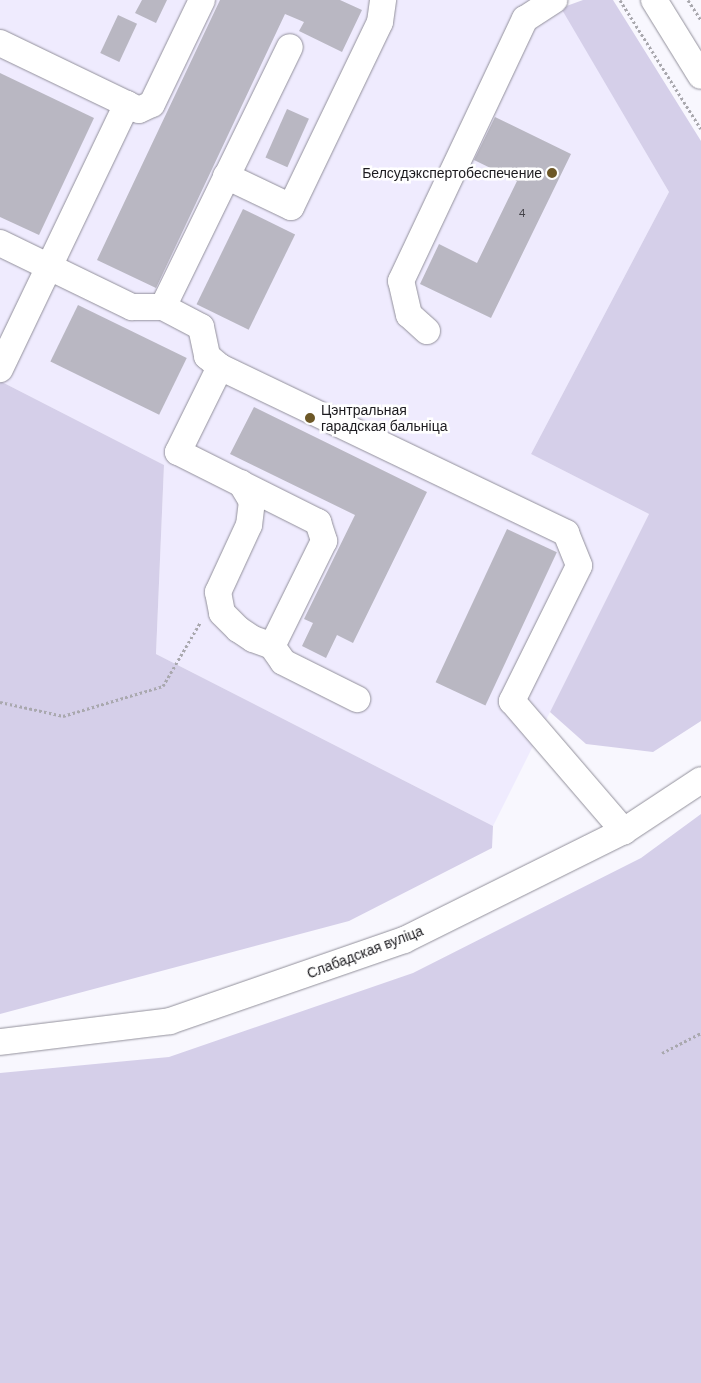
<!DOCTYPE html>
<meta charset="utf-8">
<style>
body{margin:0}
#map{position:relative;width:701px;height:1383px;overflow:hidden;background:#f8f7fe;font-family:"DM Sans",sans-serif}
div>[style]{position:absolute}
.built>*{inset:0;background:#efebfe}
.green>*{inset:0;background:#d5cfe9}
.building>*{inset:0;background:#b9b7c2;transform-origin:0 0}
.path>*{height:3px;margin-top:-1.5px;transform-origin:0;background:repeating-linear-gradient(90deg,#a9a8ae 0 2.5px,transparent 0 5px)}
.roads{filter:drop-shadow(0 0 1px #92909b) drop-shadow(0 0 1px #92909b)}
.minor>*{height:26px;margin:-13px;padding:0 13px;transform-origin:13px;border-radius:13px;background:#fff}
.dots>*{width:14px;height:14px;translate:-50% -50%;box-sizing:border-box;border:2px solid #fff;border-radius:50%}
span{translate:-50% -50%;white-space:nowrap;text-align:center;line-height:1.15;-webkit-text-stroke:5px #fff;paint-order:stroke}
.number-label{font-size:11px;color:#434248}
.number-label span{-webkit-text-stroke-width:0}
.poi-label{font-size:14px;color:#1c1b1f}
.right{translate:-100% -50%;text-align:right}
.left{translate:0 -50%;text-align:left}
.street-label{font-size:14px;color:#1c1b1f}
</style>
<div id="map">
<div class="built">
<div style="clip-path:polygon(0 0,557px 0,669px 192px,531px 454px,649px 514px,493px 826px,156px 654px,164px 465px,0 381px)"></div>
</div>
<div class="green">
<div style="clip-path:polygon(583px 0,613px 0,701px 141px,701px 721px,653px 752px,586px 744px,550px 712px,649px 514px,531px 454px,669px 192px,561px 8px)"></div>
<div style="clip-path:polygon(0 381px,164px 465px,156px 654px,493px 826px,492px 848px,349px 921px,0 1014px)"></div>
<div style="clip-path:polygon(701px 814px,701px 1383px,0 1383px,0 1073px,169px 1057px,413px 973px,641px 858px)"></div>
</div>
<div class="building">
<div style="clip-path:polygon(142px 0,167px 0,156px 23px,135px 13px)"></div>
<div style="clip-path:polygon(220px 0,340px 0,362px 10px,342px 52px,299px 31px,304px 22px,285px 14px,156px 288px,97px 260px)"></div>
<div style="left:118px;top:15px;width:21px;height:42px;rotate:25deg"></div>
<div style="clip-path:polygon(0 73px,94px 118px,39px 235px,0 217px)"></div>
<div style="left:287px;top:109px;width:24px;height:53px;rotate:24deg"></div>
<div style="clip-path:polygon(495px 117px,571px 154px,491px 318px,420px 284px,439px 244px,477px 263px,517px 181px,474px 160px)"></div>
<div style="left:243px;top:209px;width:58px;height:106px;rotate:26deg"></div>
<div style="left:78px;top:305px;width:121px;height:63px;rotate:26deg"></div>
<div style="clip-path:polygon(254px 407px,427px 492px,353px 643px,337px 635px,326px 658px,302px 646px,313px 623px,304px 619px,355px 515px,230px 454px)"></div>
<div style="left:507px;top:529px;width:55px;height:169px;rotate:25deg"></div>
</div>
<div class="path">
<div style="left:620px;top:0;width:152px;rotate:57.9deg"></div>
<div style="left:688px;top:0;width:24px;rotate:57deg"></div>
<div style="left:0;top:702px;width:65px;rotate:12.5deg"></div>
<div style="left:63px;top:716px;width:104px;rotate:-16.7deg"></div>
<div style="left:163px;top:686px;width:73px;rotate:-59.6deg"></div>
<div style="left:662px;top:1053px;width:44px;rotate:-27.1deg"></div>
</div>
<div class="roads">
<div class="minor">
<div style="left:654px;top:0;width:89px;rotate:58.3deg"></div>
<div style="left:0;top:43px;width:141px;rotate:25.7deg"></div>
<div style="left:127px;top:104px;width:294px;rotate:115.6deg"></div>
<div style="left:127px;top:104px;width:13px;rotate:27deg"></div>
<div style="left:139px;top:110px;width:14px;rotate:-25deg"></div>
<div style="left:152px;top:104px;width:115px;rotate:-64.3deg"></div>
<div style="left:226px;top:176px;width:72px;rotate:25.5deg"></div>
<div style="left:291px;top:207px;width:205px;rotate:-64.3deg"></div>
<div style="left:380px;top:22px;width:22px;rotate:-82deg"></div>
<div style="left:0;top:243px;width:147px;rotate:25.9deg"></div>
<div style="left:132px;top:307px;width:31px"></div>
<div style="left:163px;top:307px;width:43px;rotate:27.8deg"></div>
<div style="left:201px;top:327px;width:30px;rotate:78deg"></div>
<div style="left:207px;top:356px;width:17px;rotate:40deg"></div>
<div style="left:220px;top:367px;width:384px;rotate:25.6deg"></div>
<div style="left:566px;top:533px;width:35px;rotate:68deg"></div>
<div style="left:579px;top:566px;width:151px;rotate:116.4deg"></div>
<div style="left:512px;top:701px;width:172px;rotate:49.3deg"></div>
<div style="left:163px;top:307px;width:289px;rotate:-64deg"></div>
<div style="left:427px;top:331px;width:24px;rotate:-138deg"></div>
<div style="left:409px;top:315px;width:35px;rotate:-103deg"></div>
<div style="left:401px;top:281px;width:290px;rotate:-64.7deg"></div>
<div style="left:525px;top:19px;width:35px;rotate:-33deg"></div>
<div style="left:220px;top:367px;width:95px;rotate:116.3deg"></div>
<div style="left:178px;top:452px;width:157px;rotate:26.6deg"></div>
<div style="left:318px;top:522px;width:20px;rotate:72deg"></div>
<div style="left:324px;top:541px;width:117px;rotate:116.3deg"></div>
<div style="left:272px;top:646px;width:19px;rotate:55deg"></div>
<div style="left:283px;top:662px;width:83px;rotate:26.6deg"></div>
<div style="left:241px;top:483px;width:21px;rotate:59deg"></div>
<div style="left:252px;top:501px;width:24px;rotate:97deg"></div>
<div style="left:249px;top:525px;width:74px;rotate:114.8deg"></div>
<div style="left:218px;top:592px;width:21px;rotate:79deg"></div>
<div style="left:222px;top:613px;width:23px;rotate:45deg"></div>
<div style="left:238px;top:629px;width:18px;rotate:34deg"></div>
<div style="left:253px;top:639px;width:20px;rotate:20deg"></div>
<div style="left:0;top:1042px;width:171px;rotate:-7deg"></div>
<div style="left:170px;top:1021px;width:248px;rotate:-19.1deg"></div>
<div style="left:404px;top:940px;width:246px;rotate:-26.4deg"></div>
<div style="left:624px;top:831px;width:92px;rotate:-33.5deg"></div>
</div>
</div>
<div class="dots">
<div style="left:552px;top:173px;background:#6d5827"></div>
<div style="left:310px;top:418px;background:#6d5827"></div>
</div>
<div class="number-label">
<span style="left:522px;top:213px">4</span>
</div>
<div class="poi-label">
<span class="right" style="left:542px;top:173px">Белсудэкспертобеспечение</span>
<span class="left" style="left:321px;top:418px">Цэнтральная<br>гарадская бальніца</span>
</div>
<div class="street-label">
<span style="left:365px;top:952px;rotate:-21deg">Слабадская вуліца</span>
</div>
</div>
